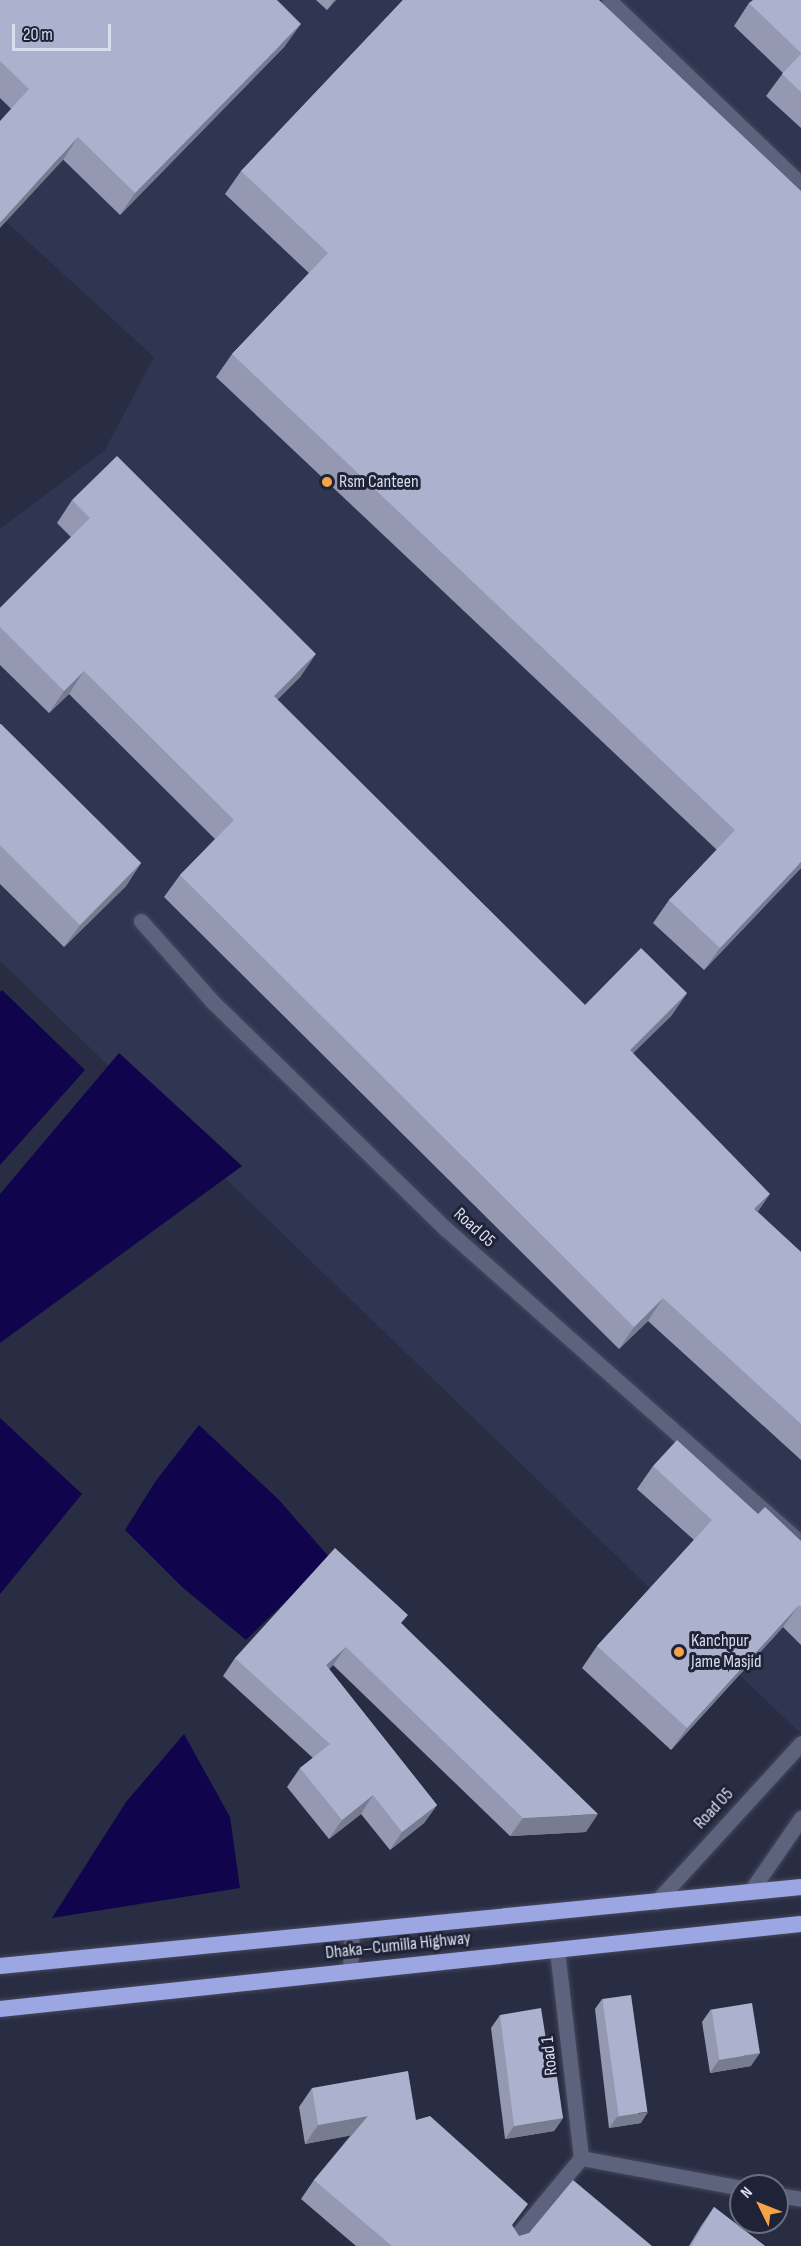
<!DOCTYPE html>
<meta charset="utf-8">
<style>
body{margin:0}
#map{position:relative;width:801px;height:2246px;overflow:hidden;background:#292d43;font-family:"Sofia Sans Condensed",sans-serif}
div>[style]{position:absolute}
.built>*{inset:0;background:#303551}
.water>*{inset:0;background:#10044c}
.roads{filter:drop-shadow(0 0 2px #46485c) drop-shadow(0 0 2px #46485c)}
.service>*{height:15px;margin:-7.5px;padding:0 7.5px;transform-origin:7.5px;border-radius:7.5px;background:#5e637d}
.minor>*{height:15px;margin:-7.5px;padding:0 7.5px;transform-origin:7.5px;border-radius:7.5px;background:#5e637d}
.trunk>*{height:16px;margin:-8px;padding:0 8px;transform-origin:8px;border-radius:8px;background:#9ba6e2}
.wall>*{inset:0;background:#9498b1}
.shaded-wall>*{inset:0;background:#787c90}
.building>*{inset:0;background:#acb1ce;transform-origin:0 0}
.dots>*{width:16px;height:16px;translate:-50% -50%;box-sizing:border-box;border:3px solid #1f2338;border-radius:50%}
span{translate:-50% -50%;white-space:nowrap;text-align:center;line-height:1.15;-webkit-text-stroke:6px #1f2338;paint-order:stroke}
.poi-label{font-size:18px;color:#daddec}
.left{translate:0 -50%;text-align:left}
.street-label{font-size:18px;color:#daddec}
.north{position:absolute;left:729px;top:2174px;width:60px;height:60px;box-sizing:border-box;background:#1f2338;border:2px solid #6a6d80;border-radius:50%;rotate:313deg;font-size:16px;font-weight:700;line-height:24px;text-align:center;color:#daddec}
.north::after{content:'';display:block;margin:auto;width:21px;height:27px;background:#f5a345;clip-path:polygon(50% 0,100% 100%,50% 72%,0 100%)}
.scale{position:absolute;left:12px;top:24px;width:99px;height:27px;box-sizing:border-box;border:3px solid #daddec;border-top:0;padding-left:8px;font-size:18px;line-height:21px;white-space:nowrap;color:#daddec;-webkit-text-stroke:4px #1f2338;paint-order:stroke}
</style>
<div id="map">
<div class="built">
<div style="clip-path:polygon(0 0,801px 0,801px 1734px,0 961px,0 529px,105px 450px,154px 357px,0 216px)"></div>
</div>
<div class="water">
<div style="clip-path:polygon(2px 990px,85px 1070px,0 1165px,0 992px)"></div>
<div style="clip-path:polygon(119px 1053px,242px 1166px,0 1343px,0 1194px)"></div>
<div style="clip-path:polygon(0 1418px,82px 1494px,0 1594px)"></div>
<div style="clip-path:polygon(199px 1425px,279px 1500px,330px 1558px,246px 1640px,182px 1587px,125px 1530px,155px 1482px)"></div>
<div style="clip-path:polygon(184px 1734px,230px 1817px,240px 1888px,52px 1918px,126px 1802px)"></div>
</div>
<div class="roads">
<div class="service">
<div style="left:141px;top:921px;width:107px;rotate:48.4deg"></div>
<div style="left:212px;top:1001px;width:327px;rotate:44.3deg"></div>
<div style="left:446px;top:1229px;width:474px;rotate:41.5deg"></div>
<div style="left:750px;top:1892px;width:90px;rotate:-55.4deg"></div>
<div style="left:656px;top:1902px;width:215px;rotate:-47.6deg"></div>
</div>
<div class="minor">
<div style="left:609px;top:0;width:266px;rotate:43.8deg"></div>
<div style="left:557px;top:1950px;width:209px;rotate:83.4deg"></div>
<div style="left:350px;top:1970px;width:38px;rotate:-87deg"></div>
<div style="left:777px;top:2195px;width:24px;rotate:9deg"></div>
<div style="left:508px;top:2246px;width:114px;rotate:-50.3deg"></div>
<div style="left:581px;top:2158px;width:163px;rotate:10.6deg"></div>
</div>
<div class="trunk">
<div style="left:0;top:1966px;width:805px;rotate:-5.63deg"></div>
<div style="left:0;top:2009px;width:805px;rotate:-6.06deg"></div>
</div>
</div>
<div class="wall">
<div style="clip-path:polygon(0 0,285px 46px,120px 215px,0 98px)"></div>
<div style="clip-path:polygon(316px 0,336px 0,327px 10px)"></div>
<div style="clip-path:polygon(403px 0,801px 868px,704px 970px,653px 923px,669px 900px,717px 850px,216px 377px,232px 354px,309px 273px,225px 194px,241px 171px)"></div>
<div style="clip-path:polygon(801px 0,801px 128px,766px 96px,783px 73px,734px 26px,749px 3px)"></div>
<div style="clip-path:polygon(72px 500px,301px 676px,277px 700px,585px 1005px,687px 993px,671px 1016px,633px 1053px,758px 1212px,801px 1252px,801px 1460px,648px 1321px,619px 1349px,164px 897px,180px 875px,215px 839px,69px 694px,49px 713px,0 665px,0 608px,71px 537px,57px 523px)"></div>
<div style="clip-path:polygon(0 724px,141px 863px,126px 886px,64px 947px,0 884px)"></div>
<div style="clip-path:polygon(653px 1466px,758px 1514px,801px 1541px,801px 1645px,783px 1627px,671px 1750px,582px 1668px,597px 1646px,694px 1540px,637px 1489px)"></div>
<div style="clip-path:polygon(402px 1624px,586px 1832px,510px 1836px,333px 1665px,329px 1669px,437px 1805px,424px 1823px,390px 1850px,361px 1814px,329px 1839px,287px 1787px,300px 1768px,313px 1758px,223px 1676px,235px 1658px)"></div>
<div style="clip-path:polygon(602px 1999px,641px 2123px,609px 2128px,595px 2009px)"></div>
<div style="clip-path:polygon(711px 2009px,751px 2066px,710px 2073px,702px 2022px)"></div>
<div style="clip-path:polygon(500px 2015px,551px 2071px,563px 2118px,554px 2131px,505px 2139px,491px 2028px)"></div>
<div style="clip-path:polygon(312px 2088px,416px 2120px,512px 2226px,519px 2236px,652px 2246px,356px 2246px,301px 2199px,314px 2180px,351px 2135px,305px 2144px,299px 2107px)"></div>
<div style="clip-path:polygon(714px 2207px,765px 2246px,689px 2246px,701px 2226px)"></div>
</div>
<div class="shaded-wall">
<div style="clip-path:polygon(334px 0,336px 0,327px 10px)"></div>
<div style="clip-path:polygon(301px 24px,285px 46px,120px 215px,135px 193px)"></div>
<div style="clip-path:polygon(78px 137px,63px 160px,0 228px,0 223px)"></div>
<div style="clip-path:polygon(316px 654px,301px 676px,258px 719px,274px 696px)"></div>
<div style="clip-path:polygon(84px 671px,69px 694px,49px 713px,64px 691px)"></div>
<div style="clip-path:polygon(801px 862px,801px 868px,704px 970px,720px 948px)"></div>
<div style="clip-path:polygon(141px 863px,126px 886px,64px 947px,80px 925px)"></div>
<div style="clip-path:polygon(687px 993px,671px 1016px,614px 1072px,630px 1050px)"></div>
<div style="clip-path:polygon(770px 1194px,755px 1216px,754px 1209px)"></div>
<div style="clip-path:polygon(663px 1298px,648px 1321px,619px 1349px,634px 1327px)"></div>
<div style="clip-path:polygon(799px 1605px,783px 1627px,671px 1750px,687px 1728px)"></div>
<div style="clip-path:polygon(346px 1647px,333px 1665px,313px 1683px,326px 1665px)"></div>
<div style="clip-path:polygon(373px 1795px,361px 1814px,329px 1839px,342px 1820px)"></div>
<div style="clip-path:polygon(437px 1805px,424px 1823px,390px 1850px,402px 1832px)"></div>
<div style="clip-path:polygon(598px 1814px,586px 1832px,510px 1836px,523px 1818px)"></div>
<div style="clip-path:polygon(760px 2053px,751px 2066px,710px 2073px,719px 2060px)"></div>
<div style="clip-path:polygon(648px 2112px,641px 2123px,609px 2128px,617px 2117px)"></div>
<div style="clip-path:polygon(368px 2116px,354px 2135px,305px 2144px,318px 2125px)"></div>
<div style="clip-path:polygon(563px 2118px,554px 2131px,505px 2139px,514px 2126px)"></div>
</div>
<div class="building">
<div style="clip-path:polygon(0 0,277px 0,301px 24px,135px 193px,78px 137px,0 223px,0 121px,29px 89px,0 61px)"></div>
<div style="clip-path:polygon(403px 0,599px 0,801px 191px,801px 862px,720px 948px,669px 900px,735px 830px,232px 354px,328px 253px,241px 171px)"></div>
<div style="clip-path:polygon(753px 0,801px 0,801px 53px,749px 3px)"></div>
<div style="clip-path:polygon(801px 54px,801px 92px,782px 74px)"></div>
<div style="clip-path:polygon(117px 456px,316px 654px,274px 696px,585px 1005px,641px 948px,687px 993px,630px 1050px,770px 1194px,754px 1209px,801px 1252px,801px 1424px,663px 1298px,634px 1327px,180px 875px,234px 820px,84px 671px,64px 691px,0 627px,0 608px,90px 518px,72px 500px)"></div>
<div style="clip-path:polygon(0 724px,1px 724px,141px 863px,80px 925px,0 845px)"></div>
<div style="clip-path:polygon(677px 1440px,758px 1514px,765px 1507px,801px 1541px,801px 1607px,799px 1605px,687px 1728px,597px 1646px,712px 1520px,653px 1466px)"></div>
<div style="clip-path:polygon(335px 1548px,408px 1615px,401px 1623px,598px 1814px,523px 1818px,346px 1647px,326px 1665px,437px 1805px,402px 1832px,373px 1795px,342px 1820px,300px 1768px,330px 1744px,235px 1658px)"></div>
<div style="left:631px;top:1995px;width:118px;height:29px;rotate:82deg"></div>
<div style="left:752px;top:2003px;width:51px;height:41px;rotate:81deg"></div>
<div style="clip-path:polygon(541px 2008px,551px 2071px,556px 2070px,563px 2118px,514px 2126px,500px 2015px)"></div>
<div style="clip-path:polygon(408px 2071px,416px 2120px,430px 2116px,528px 2204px,512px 2225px,519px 2236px,529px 2233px,573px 2180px,652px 2246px,392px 2246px,314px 2180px,368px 2116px,318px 2125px,312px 2088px)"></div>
<div style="clip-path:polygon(714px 2207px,765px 2246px,691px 2246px)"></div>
</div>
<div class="dots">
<div style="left:327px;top:482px;background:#f5a345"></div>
<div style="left:679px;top:1652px;background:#f5a345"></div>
</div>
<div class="poi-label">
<span class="left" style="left:339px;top:482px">Rsm Canteen</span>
<span class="left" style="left:691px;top:1652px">Kanchpur<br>Jame Masjid</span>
</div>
<div class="street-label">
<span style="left:474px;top:1228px;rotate:42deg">Road 05</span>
<span style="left:714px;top:1809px;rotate:-47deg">Road 05</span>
<span style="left:398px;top:1946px;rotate:-6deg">Dhaka–Cumilla Highway</span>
<span style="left:550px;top:2056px;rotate:-96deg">Road 1</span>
</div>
<div class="north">N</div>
<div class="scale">20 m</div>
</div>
